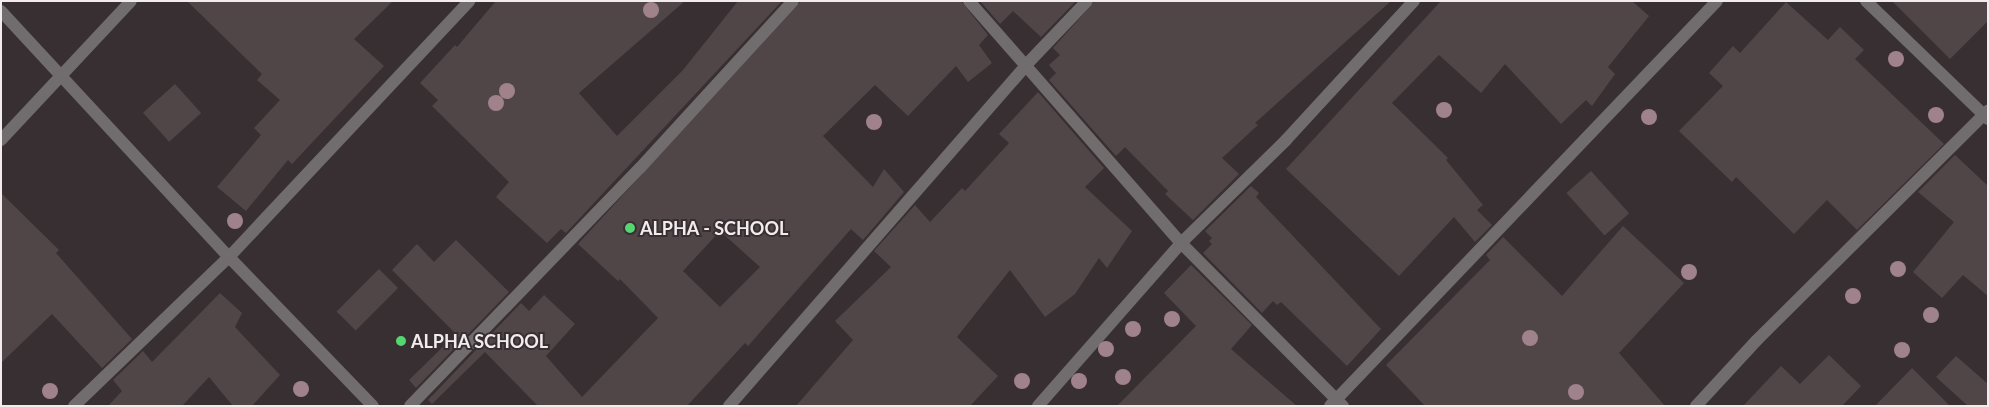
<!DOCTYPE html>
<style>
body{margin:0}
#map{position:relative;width:1989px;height:407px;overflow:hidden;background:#382f32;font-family:Lato,sans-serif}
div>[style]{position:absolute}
.building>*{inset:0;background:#504648;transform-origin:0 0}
.minor>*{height:12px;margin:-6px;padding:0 6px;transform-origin:6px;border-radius:6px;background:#716c6d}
.trees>*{width:16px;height:16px;margin:-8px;border-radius:50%;background:#9f828b}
.dots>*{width:14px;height:14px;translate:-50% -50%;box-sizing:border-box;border:2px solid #382f32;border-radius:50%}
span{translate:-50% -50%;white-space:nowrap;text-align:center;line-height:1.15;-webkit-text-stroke:4px #382f32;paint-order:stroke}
.poi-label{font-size:18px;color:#f2ecee;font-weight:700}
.left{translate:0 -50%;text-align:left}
.frame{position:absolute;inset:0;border:2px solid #f2ecee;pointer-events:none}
</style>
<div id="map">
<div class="building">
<div style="clip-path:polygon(187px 1px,393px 1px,354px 39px,384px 66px,292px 164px,288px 160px,246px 211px,217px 187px,261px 135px,254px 128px,280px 100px,257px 80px,262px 74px)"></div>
<div style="clip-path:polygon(496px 1px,685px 1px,579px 93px,617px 136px,683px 70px,738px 1px,782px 1px,566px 233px,561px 229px,547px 243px,496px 197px,509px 182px,432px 106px,438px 100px,420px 83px,455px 45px,457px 47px)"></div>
<div style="clip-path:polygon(evenodd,801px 1px,961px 1px,988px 35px,979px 45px,992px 63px,968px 82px,956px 66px,908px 116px,875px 85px,823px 136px,873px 187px,884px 169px,904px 192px,863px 240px,851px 229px,748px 346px,745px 343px,687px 406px,538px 406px,485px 352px,432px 404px,428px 400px,521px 303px,529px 311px,544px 295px,575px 324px,546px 356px,582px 397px,658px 318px,620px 279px,618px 281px,578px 244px,801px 1px,720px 231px,760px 267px,720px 307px,683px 271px,720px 231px)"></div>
<div style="clip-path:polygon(980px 1px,1076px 1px,1041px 37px,1013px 11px,1000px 24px)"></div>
<div style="clip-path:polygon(1095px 1px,1391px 1px,1255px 123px,1258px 125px,1222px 158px,1239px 174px,1193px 220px,1165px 194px,1168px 191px,1125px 147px,1116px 156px,1049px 80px,1056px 73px,1049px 65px,1060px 55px,1053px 48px)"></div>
<div style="clip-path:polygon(1441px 1px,1632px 1px,1649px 16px,1608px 67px,1615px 74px,1592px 106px,1586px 100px,1561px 124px,1505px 64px,1481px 93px,1439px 55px,1392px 103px,1448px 158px,1446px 160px,1483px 205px,1477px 210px,1492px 225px,1475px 242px,1454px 217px,1399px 276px,1286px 169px)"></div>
<div style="clip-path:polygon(1892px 1px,1988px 1px,1988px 21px,1950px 59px)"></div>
<div style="clip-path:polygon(1786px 2px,1828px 40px,1840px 27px,1864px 50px,1855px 59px,1944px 144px,1857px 230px,1827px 200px,1794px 234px,1736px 177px,1732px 182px,1679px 131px,1723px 86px,1709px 73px,1733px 46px,1740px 53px)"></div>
<div style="left:175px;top:84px;width:39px;height:43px;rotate:48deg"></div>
<div style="clip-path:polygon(1038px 92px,1104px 168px,1085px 187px,1132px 231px,1107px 268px,1099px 258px,1075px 294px,1045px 317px,1010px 270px,957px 337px,998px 376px,970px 406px,796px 406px,853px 340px,835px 321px,891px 267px,874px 251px,915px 205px,930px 222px,962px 188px,965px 191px,1009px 143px,999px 134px)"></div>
<div style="clip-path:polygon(1955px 155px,1988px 186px,1988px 296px,1963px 275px,1942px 298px,1913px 272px,1954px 222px,1918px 192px)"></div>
<div style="left:1591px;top:171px;width:57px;height:33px;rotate:48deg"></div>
<div style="clip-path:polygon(1251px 186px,1259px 193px,1256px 197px,1381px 329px,1347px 366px,1281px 302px,1277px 305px,1273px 301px,1262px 313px,1203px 253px,1212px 244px,1209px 241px,1212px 238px,1205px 231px)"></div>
<div style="clip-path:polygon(1px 193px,59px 250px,56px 253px,132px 339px,102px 368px,52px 314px,1px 363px)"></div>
<div style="clip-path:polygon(1623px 226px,1684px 283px,1619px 353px,1665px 406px,1425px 406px,1386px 365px,1490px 260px,1486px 255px,1503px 237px,1562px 296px)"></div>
<div style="clip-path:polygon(456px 240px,509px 292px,416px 388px,409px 380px,456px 334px,392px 270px,417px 244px,434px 262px)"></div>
<div style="clip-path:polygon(1191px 265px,1252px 325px,1231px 349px,1297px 406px,1117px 406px,1196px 326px,1164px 293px)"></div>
<div style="left:379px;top:269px;width:27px;height:60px;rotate:45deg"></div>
<div style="clip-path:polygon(220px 293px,242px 313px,235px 327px,280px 375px,252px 406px,233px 406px,209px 377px,182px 406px,108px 406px,122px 391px,113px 380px,143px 351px,152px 362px)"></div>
<div style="clip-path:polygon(1829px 355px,1861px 386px,1842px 406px,1743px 406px,1781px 366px,1800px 384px)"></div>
<div style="clip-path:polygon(1956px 356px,1988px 384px,1988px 406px,1968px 406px,1936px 377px)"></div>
<div style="clip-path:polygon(1912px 368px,1950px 406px,1875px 406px)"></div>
</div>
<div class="minor">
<div style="left:969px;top:1px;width:322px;rotate:48.8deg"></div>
<div style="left:1181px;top:243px;width:230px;rotate:45.2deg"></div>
<div style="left:1866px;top:1px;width:170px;rotate:44deg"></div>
<div style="left:1px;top:11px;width:335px;rotate:47.2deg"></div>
<div style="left:229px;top:257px;width:207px;rotate:46deg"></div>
<div style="left:1px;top:140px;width:190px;rotate:-46.9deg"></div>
<div style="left:74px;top:406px;width:215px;rotate:-43.9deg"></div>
<div style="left:229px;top:257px;width:351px;rotate:-46.8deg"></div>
<div style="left:410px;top:406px;width:331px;rotate:-46deg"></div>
<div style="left:640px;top:168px;width:226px;rotate:-47.5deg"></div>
<div style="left:729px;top:406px;width:454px;rotate:-48.9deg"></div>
<div style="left:1027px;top:64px;width:87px;rotate:-46.4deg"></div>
<div style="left:1038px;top:406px;width:217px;rotate:-48.7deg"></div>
<div style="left:1181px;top:243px;width:147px;rotate:-44.4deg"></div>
<div style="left:1286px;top:140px;width:189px;rotate:-47.4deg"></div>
<div style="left:1330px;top:406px;width:560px;rotate:-46.3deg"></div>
<div style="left:1696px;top:406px;width:88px;rotate:-47.3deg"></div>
<div style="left:1756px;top:341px;width:327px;rotate:-44.8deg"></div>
</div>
<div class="trees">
<div style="left:651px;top:10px"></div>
<div style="left:1896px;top:59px"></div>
<div style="left:507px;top:91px"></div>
<div style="left:496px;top:103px"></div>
<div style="left:1444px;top:110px"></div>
<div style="left:1936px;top:115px"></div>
<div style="left:1649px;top:117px"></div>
<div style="left:874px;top:122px"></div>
<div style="left:235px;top:221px"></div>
<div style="left:1898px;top:269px"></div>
<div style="left:1689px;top:272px"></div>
<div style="left:1853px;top:296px"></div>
<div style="left:1931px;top:315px"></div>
<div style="left:1172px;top:319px"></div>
<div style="left:1133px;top:329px"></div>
<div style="left:1530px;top:338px"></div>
<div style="left:1106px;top:349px"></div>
<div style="left:1902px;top:350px"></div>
<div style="left:1123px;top:377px"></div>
<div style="left:1022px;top:381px"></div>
<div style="left:1079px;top:381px"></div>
<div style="left:301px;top:389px"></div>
<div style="left:50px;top:391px"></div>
<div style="left:1576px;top:392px"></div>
</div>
<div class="dots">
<div style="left:630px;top:228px;background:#55d671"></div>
<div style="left:401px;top:341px;background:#55d671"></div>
</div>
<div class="poi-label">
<span class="left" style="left:640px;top:228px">ALPHA - SCHOOL</span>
<span class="left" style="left:411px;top:341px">ALPHA SCHOOL</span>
</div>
<div class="frame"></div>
</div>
